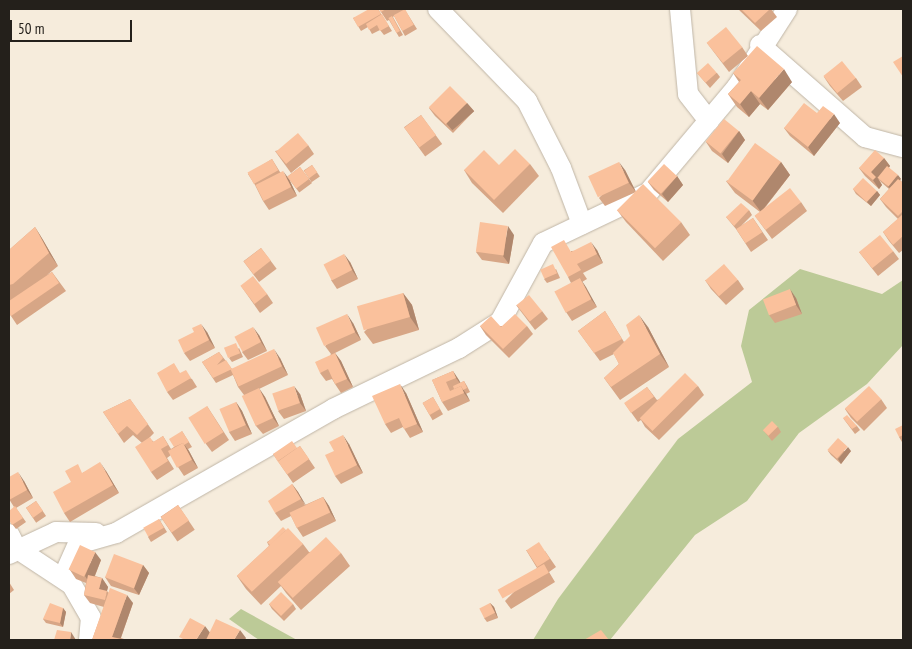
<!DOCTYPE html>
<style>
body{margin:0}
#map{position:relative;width:912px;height:649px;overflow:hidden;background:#f6ecdc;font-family:"PT Sans Narrow",sans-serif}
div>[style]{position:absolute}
.green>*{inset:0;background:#bcca97}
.roads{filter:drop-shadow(0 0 1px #bfb5a6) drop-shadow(0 0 1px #bfb5a6)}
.minor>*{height:20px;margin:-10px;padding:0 10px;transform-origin:10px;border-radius:10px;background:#fff}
.wall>*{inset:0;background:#d7a686;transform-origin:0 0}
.shaded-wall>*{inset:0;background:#af876d;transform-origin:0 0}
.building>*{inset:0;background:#fac19c;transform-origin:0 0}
span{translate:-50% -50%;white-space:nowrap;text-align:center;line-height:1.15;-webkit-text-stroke:4px #f6ecdc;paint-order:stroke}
.frame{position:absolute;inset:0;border:10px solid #24201b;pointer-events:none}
.scale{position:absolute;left:10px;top:20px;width:122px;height:22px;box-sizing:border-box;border:2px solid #24201b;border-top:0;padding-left:6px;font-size:15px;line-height:18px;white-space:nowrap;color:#24201b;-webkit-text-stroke:4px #f6ecdc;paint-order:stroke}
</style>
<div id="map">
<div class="green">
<div style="clip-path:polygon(800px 269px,882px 294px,903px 280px,903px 345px,867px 384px,799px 433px,747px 501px,695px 535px,610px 640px,533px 640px,558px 599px,678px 439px,752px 382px,741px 346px,749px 310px)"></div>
<div style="clip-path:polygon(241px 609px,297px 640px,259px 640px,229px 619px)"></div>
</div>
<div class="roads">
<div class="minor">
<div style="left:438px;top:9px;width:128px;rotate:45.9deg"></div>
<div style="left:527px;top:101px;width:75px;rotate:63.1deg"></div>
<div style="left:561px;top:168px;width:60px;rotate:69.4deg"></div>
<div style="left:680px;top:9px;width:85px;rotate:84.6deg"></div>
<div style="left:688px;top:94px;width:34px;rotate:52deg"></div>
<div style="left:760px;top:45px;width:140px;rotate:41.2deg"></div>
<div style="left:865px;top:137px;width:39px;rotate:15deg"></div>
<div style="left:9px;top:534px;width:16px;rotate:63deg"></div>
<div style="left:16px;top:548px;width:64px;rotate:33.4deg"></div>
<div style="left:9px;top:554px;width:52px;rotate:-25.1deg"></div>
<div style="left:56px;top:532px;width:40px;rotate:1.4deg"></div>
<div style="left:89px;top:640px;width:22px;rotate:-85deg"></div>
<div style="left:91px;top:618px;width:52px;rotate:-120deg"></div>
<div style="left:65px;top:573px;width:32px;rotate:-66deg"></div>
<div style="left:78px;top:544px;width:40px;rotate:-16deg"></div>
<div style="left:116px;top:533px;width:250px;rotate:-29.7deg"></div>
<div style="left:333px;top:409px;width:140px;rotate:-25.8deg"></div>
<div style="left:459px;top:348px;width:49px;rotate:-32.4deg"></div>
<div style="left:500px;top:322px;width:90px;rotate:-61.4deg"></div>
<div style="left:543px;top:243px;width:116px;rotate:-25.5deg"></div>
<div style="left:648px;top:193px;width:138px;rotate:-50deg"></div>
<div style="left:737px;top:87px;width:93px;rotate:-57.3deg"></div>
</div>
</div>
<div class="wall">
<div style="clip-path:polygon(378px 9px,392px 31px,384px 35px,380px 30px,372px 34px,368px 27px,361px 31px,353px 18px)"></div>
<div style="clip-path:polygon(379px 9px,406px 9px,405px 10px,417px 29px,405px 36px,394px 16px,393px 17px,403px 35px,399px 37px,389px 20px,387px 21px)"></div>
<div style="clip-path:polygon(738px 9px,771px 9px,777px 17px,761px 31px)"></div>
<div style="clip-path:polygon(707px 43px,742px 47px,748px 56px,729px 72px)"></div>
<div style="clip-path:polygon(697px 73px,717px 73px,720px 77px,710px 88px)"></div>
<div style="clip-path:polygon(733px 73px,792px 82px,768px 110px,760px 104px,749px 117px,737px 107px,728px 94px,739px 82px)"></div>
<div style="clip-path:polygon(824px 77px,856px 78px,862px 87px,843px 101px,830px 86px)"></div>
<div style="clip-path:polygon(467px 103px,474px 111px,453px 133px,435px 116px,429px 108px)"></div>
<div style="clip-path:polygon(817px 113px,840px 123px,814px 156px,790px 136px,784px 128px)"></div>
<div style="left:421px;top:115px;width:36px;height:21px;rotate:54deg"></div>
<div style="clip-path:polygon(739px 131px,745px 140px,728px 163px,712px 151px,706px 142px)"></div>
<div style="clip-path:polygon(308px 145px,314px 154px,291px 173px,275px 151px)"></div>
<div style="clip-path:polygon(884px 158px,890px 166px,889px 168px,901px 179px,900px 180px,903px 183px,903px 250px,899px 253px,889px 241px,883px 232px,898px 219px,886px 207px,880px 199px,889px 189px,881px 182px,879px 179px,882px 185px,879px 189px,865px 176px,859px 168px)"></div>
<div style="clip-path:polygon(272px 159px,280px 172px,289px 179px,297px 196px,269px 210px,263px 201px,255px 185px,248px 174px)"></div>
<div style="clip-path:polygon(781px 162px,790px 175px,764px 209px,801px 202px,807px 211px,772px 239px,755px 216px,760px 212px,735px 193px,726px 181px)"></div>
<div style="clip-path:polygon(530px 164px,539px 176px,503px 213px,472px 183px,464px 170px)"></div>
<div style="left:312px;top:165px;width:14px;height:10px;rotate:56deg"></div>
<div style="left:300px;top:167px;width:20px;height:16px;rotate:53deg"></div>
<div style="clip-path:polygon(625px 170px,636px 192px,605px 206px,599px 198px)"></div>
<div style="clip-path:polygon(677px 176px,683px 185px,668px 202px,654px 190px,648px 182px)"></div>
<div style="clip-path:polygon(853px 189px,877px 191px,880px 195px,871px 206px,856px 194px)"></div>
<div style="clip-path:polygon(617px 210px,681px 222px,690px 235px,663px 261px,626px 222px)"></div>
<div style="clip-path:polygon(749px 210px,752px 215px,741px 226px,753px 218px,768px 240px,751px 252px,736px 229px,726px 217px)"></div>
<div style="clip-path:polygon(35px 227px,43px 240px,58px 266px,47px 275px,52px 272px,66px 291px,17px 325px,9px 313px,9px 250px)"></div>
<div style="clip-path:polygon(514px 235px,509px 264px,482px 260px,476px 252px)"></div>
<div style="left:261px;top:248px;width:26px;height:22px;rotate:53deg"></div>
<div style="clip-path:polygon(597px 250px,603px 263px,583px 273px,587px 279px,582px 282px,597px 307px,572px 321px,566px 312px,571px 283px,568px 277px,571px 251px)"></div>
<div style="clip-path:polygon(893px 251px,899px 259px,878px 276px,859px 252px)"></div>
<div style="clip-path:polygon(350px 262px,358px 279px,337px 289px,331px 280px)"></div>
<div style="clip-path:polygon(556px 269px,560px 278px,547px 283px,544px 279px)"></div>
<div style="clip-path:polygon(705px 280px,738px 280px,744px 289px,726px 305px,711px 289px)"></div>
<div style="clip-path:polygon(241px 286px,267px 294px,273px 303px,260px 313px)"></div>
<div style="clip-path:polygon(403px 293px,412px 305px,419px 330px,373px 344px,364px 332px)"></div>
<div style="clip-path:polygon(796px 298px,802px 314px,775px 323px,769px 315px)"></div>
<div style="clip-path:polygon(516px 305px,542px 311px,548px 319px,535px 330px)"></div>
<div style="clip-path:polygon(605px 311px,624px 342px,648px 327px,669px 367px,620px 400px,604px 378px,619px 364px,614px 354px,600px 361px,578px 331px)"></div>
<div style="clip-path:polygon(353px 323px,361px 340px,335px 353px,341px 361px,353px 387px,341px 393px,335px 384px,332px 379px,326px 381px,320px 373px,331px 354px,325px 346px)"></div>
<div style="clip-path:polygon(480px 326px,527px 326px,533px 334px,509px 358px,486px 335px)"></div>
<div style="clip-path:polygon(207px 332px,215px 348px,190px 361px,184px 353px)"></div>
<div style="clip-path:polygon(259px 335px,267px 351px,248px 360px,242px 352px)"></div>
<div style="clip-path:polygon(239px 348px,243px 357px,232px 362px,229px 358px)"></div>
<div style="clip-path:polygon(219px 352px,232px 369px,280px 358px,288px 375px,259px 389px,265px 397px,279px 426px,263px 434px,256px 426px,244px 395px,238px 387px,233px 375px,216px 383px,202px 362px)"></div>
<div style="clip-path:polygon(453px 371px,460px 383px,464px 381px,467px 386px,470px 392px,466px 394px,470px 401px,448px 411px,442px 402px,432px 380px)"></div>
<div style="clip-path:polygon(180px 373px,192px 379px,197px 387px,173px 400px,167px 392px)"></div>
<div style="clip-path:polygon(698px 386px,704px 395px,659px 440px,645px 427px,641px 420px,638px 422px,625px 404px,647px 387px,657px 400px)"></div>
<div style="clip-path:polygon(406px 393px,423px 432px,410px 438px,403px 427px,391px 433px,385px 424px)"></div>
<div style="clip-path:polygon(300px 394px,306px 411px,284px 419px,278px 411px)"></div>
<div style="left:433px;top:397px;width:20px;height:12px;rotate:60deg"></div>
<div style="clip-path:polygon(130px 399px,154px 433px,149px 438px,154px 442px,163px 436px,171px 449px,174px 447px,182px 431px,192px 447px,188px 449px,198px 468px,184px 476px,178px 467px,171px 455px,167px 458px,174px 469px,157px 480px,151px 472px,142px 443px,133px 435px,124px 443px,103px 412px)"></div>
<div style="clip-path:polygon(881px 399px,887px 408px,864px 431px,851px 418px,845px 409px)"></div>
<div style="clip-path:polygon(236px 402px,242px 411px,252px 434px,235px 441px,229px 432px)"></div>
<div style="clip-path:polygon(207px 406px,229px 440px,212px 452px,206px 444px)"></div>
<div style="clip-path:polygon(843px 418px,857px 426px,860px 430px,855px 434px)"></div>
<div style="clip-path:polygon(903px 425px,903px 441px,902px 442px,899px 437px)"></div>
<div style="clip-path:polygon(778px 427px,781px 432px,772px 441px,763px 430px)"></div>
<div style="clip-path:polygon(349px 444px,363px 473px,341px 484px,335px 476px)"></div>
<div style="clip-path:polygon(300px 446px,315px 468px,293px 483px,273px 454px,297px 448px)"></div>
<div style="clip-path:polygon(828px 451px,851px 451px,841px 464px,831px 455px)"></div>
<div style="clip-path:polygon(106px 471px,119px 493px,70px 522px,64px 513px,71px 482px,84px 472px)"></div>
<div style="clip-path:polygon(24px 481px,33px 498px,16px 508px,26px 522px,16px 529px,9px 520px,14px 507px,9px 499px)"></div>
<div style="clip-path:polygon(292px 484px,298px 492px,305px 505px,323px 497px,329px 506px,336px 521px,303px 537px,297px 528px,291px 516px,281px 521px,275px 513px)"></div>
<div style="left:36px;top:501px;width:18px;height:12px;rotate:56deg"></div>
<div style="left:178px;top:505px;width:30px;height:21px;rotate:56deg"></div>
<div style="clip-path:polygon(159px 519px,167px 532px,151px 542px,148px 537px)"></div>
<div style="clip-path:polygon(286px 530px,303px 544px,309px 552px,341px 553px,350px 566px,301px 610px,286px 593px,281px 586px,261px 605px,246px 589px,237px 576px,269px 546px,267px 542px)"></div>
<div style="clip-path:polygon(526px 550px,545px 551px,556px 567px,549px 572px,555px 582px,511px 609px,505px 601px,537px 568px)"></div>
<div style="clip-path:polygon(101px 560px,95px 576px,102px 578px,108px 587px,107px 591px,109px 593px,133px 603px,121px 638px,127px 640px,92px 640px,104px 607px,90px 603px,84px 595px,86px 583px,76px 579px,70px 570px)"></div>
<div style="clip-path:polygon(143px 565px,149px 573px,139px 595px,111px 586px,105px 577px)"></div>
<div style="clip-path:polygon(9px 582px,14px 590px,9px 594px)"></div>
<div style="clip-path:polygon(490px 603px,494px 607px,498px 618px,487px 622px,484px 618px)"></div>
<div style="clip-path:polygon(269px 604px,293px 604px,296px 609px,284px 621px,272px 609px)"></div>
<div style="clip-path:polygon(63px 608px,66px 612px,63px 627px,46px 623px,43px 619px)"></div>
</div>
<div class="shaded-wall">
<div style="clip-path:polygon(784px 69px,792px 82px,768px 110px,759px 98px)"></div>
<div style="clip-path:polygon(751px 91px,760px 104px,749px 117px,740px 104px)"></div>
<div style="left:467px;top:103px;width:11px;height:29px;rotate:49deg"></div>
<div style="clip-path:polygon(834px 114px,840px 123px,814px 156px,808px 147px)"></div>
<div style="clip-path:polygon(739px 131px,745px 140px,728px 163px,722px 154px)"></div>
<div style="clip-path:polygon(884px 158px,890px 166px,879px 179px,877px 177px,882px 185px,879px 189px,873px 180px,871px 172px)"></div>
<div style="clip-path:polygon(619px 162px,625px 170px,636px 192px,629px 183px)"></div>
<div style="clip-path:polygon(781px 162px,790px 175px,761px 212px,752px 200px)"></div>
<div style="clip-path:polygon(283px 171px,289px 179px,297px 196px,291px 187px)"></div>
<div style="left:898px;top:175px;width:5px;height:15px;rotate:53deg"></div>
<div style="clip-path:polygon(677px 176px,683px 185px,668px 202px,662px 194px)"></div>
<div style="clip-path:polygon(877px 191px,880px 195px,871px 206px,867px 202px)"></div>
<div style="clip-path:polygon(508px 226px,514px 235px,509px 264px,503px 256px)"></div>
<div style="clip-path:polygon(35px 227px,43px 240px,58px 266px,49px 253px)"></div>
<div style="clip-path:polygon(591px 242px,597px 250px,603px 263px,597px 254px)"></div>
<div style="clip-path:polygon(344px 254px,350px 262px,358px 279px,352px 270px)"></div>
<div style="clip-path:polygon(580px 278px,586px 287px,597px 307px,591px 299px)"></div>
<div style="clip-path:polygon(790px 289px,796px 298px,802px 314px,796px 305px)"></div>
<div style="clip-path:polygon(403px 293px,412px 305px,419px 330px,410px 317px)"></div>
<div style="clip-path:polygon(347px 314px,353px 323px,361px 340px,355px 332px)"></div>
<div style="clip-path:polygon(639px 315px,648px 327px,669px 367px,660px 354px)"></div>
<div style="clip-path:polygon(201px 324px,207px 332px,215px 348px,209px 340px)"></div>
<div style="clip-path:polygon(253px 327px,259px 335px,267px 351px,261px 342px)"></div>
<div style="clip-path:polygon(274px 349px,280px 358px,288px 375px,282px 366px)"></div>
<div style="clip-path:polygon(335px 353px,341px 361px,353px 387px,347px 379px)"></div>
<div style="clip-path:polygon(453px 371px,459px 380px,462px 386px,456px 378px)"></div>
<div style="clip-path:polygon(400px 384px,406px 393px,423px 432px,417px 424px)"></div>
<div style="clip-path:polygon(294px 386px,300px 394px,306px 411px,300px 403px)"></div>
<div style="clip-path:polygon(461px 386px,467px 395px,470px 401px,464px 393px)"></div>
<div style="clip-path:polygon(259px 388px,265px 397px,279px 426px,273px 418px)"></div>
<div style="clip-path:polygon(236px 402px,242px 411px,252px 434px,246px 425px)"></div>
<div style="clip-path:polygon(343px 435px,349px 444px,363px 473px,357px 465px)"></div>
<div style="clip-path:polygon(183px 443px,189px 451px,198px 468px,192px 460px)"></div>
<div style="clip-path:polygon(848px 447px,851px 451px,841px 464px,838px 459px)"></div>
<div style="clip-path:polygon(100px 462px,106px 471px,119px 493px,113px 485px)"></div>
<div style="clip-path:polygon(18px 472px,24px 481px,33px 498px,27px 490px)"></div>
<div style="clip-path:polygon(292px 484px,298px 492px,307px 507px,301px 499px)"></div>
<div style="clip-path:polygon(323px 497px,329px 506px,336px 521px,330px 512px)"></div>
<div style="clip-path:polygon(95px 552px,101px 560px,91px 585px,85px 576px)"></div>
<div style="clip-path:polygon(143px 565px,149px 573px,139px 595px,133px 587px)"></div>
<div style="clip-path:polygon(102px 578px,108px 587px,105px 598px,99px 589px)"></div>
<div style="clip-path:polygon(127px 595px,133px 603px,120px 640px,112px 637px)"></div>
<div style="clip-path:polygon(490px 603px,494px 607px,498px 618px,495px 613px)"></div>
<div style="clip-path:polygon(63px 608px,66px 612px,63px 627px,60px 623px)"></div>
<div style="clip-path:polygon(205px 626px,211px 634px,206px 640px,196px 640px)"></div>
<div style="clip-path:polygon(240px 630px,246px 638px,245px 640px,234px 640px)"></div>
<div style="clip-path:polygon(71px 632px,76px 640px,70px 640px)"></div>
</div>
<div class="building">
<div style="clip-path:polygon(369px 9px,378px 9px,381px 14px,358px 27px,353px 18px)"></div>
<div style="clip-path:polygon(379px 9px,386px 9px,381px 12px)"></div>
<div style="left:405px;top:9px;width:18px;height:13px;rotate:61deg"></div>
<div style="clip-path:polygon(741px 9px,770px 9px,755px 23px)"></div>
<div style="clip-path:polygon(382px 14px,389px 26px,380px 31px,377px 25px,369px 30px,366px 24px)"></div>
<div style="left:392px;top:16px;width:17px;height:4px;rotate:62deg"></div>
<div style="left:726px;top:27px;width:26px;height:25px;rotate:51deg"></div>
<div style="clip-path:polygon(757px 46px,784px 69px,759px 98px,751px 91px,740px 104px,728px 94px,741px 80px,733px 73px)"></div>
<div style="clip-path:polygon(903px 56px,903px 77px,893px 62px)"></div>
<div style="left:842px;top:61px;width:22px;height:24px;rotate:51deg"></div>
<div style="left:708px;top:63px;width:13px;height:15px;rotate:48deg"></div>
<div style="left:450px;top:86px;width:24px;height:30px;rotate:45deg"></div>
<div style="clip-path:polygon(804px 103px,817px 113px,823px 106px,834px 114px,808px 147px,784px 128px)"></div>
<div style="left:421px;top:115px;width:25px;height:21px;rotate:53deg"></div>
<div style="left:724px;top:119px;width:19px;height:29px;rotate:39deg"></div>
<div style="left:298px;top:133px;width:16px;height:29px;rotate:50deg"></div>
<div style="left:755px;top:143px;width:32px;height:48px;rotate:36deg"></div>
<div style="clip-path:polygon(515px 149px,530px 164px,494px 200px,464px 170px,484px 150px,499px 165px)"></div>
<div style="clip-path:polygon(875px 150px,884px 158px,871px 172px,876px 177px,873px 180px,859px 168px)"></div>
<div style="left:272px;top:159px;width:13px;height:28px;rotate:61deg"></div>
<div style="left:619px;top:162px;width:23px;height:34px;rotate:65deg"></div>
<div style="left:664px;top:164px;width:18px;height:24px;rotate:43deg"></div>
<div style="left:312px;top:165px;width:9px;height:10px;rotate:54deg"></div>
<div style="left:887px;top:166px;width:14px;height:15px;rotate:39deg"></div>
<div style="left:300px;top:167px;width:15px;height:16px;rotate:53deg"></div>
<div style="left:283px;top:171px;width:18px;height:31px;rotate:63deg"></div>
<div style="left:863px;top:178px;width:19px;height:15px;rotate:43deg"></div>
<div style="clip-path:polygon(898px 179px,903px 183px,903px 211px,898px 216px,880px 199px)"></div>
<div style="left:643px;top:184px;width:54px;height:37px;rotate:45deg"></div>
<div style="left:790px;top:188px;width:18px;height:45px;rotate:52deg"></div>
<div style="clip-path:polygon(741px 203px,749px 210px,734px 226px,726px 217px)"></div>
<div style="clip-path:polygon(903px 214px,903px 236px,893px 245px,883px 232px)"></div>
<div style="left:753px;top:218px;width:17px;height:20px;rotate:57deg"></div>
<div style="left:480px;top:222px;width:28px;height:30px;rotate:8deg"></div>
<div style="clip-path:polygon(35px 227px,49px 253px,13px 284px,9px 285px,9px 250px)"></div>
<div style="left:880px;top:235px;width:21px;height:27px;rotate:51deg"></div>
<div style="clip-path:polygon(564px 240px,571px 252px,591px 242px,597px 254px,577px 264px,581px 270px,568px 277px,551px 247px)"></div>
<div style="left:261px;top:248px;width:16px;height:22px;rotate:52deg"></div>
<div style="left:344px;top:254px;width:18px;height:23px;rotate:63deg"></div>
<div style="left:553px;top:264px;width:10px;height:14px;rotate:66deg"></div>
<div style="left:724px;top:264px;width:21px;height:25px;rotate:49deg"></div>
<div style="clip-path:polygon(52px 272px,59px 283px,11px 316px,9px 313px,9px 301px)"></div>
<div style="left:253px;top:276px;width:23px;height:16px;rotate:52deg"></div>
<div style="left:580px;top:278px;width:24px;height:29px;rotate:62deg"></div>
<div style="left:790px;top:289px;width:17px;height:29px;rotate:69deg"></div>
<div style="left:403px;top:293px;width:25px;height:48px;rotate:74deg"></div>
<div style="left:529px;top:295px;width:21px;height:16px;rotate:51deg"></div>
<div style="clip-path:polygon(605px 311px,622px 339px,594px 353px,578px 331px)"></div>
<div style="left:347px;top:314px;width:20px;height:34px;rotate:66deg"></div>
<div style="clip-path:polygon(515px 314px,527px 326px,503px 349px,480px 326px,491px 316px,501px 327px)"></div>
<div style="clip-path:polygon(639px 315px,660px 354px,611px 387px,604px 378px,619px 364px,613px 353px,630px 336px,626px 325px)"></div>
<div style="clip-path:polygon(201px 324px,209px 340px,184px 353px,178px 340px,194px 332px,192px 328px)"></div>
<div style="left:253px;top:327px;width:17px;height:21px;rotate:62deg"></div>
<div style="left:236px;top:343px;width:11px;height:13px;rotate:68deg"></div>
<div style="left:274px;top:349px;width:19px;height:48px;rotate:65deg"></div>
<div style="clip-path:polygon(219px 352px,223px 358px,217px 365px,226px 360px,232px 369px,213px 378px,202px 362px)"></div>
<div style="clip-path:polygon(335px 353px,347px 379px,335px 384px,328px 369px,320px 373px,315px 362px)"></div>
<div style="clip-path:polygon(174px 363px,180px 373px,186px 370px,191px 378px,167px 392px,157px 373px)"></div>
<div style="clip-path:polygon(453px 371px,456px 378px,446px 382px,450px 391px,461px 386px,464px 393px,442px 402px,432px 380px)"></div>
<div style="left:685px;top:373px;width:18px;height:64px;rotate:45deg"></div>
<div style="clip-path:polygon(464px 381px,467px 388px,463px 390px,461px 386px,454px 389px,453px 386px)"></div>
<div style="clip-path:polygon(400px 384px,417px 424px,404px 429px,399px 418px,385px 424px,372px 396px)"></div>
<div style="left:294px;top:386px;width:18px;height:23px;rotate:71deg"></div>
<div style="left:869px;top:386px;width:18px;height:33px;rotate:47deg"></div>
<div style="left:647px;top:387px;width:12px;height:28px;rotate:55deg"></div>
<div style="left:259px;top:388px;width:33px;height:19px;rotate:65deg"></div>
<div style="left:433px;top:397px;width:14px;height:12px;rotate:60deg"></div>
<div style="clip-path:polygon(130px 399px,148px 424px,137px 435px,127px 426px,118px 434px,103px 412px)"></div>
<div style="left:236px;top:402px;width:25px;height:18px;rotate:67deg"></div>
<div style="left:207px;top:406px;width:31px;height:22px;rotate:58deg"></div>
<div style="clip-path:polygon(847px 415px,857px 426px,852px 429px,843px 418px)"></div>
<div style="left:772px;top:421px;width:8px;height:13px;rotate:45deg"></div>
<div style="clip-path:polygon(903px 425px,903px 435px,899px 437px,895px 429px)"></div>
<div style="clip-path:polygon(182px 431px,189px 442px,184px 445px,183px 443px,174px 447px,169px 439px)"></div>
<div style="clip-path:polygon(343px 435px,357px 465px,335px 476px,325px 455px,334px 451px,329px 442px)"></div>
<div style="clip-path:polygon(163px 436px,168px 445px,161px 449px,168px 461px,151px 472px,135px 447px,150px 437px,153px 442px)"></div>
<div style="left:838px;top:438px;width:13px;height:16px;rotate:42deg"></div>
<div style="clip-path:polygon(292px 441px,297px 448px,278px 461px,278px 462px,273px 454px)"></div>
<div style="left:183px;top:443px;width:19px;height:17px;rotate:62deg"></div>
<div style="left:300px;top:446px;width:16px;height:27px;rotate:55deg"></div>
<div style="clip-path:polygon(100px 462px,113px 485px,64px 513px,53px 492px,71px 482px,65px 471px,78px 464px,82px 473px)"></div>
<div style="clip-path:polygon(18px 472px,27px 490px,9px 500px,9px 477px)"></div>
<div style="clip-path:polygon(292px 484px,301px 499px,275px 513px,268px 501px)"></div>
<div style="left:323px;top:497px;width:17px;height:37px;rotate:65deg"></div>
<div style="left:36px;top:501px;width:12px;height:12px;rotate:55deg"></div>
<div style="left:178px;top:505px;width:19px;height:21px;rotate:55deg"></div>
<div style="clip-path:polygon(15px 506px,23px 518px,12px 525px,9px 520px,9px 511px)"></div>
<div style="left:159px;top:519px;width:10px;height:18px;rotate:61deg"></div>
<div style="left:283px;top:527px;width:4px;height:22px;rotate:45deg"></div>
<div style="left:288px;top:528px;width:22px;height:70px;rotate:47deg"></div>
<div style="left:326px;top:537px;width:22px;height:66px;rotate:47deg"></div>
<div style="left:539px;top:542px;width:20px;height:15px;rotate:57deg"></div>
<div style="left:80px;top:545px;width:17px;height:27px;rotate:25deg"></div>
<div style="left:114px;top:554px;width:31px;height:25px;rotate:21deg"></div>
<div style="left:544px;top:564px;width:10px;height:53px;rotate:61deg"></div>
<div style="clip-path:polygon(88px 575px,102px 578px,99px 589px,107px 591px,105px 600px,84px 595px)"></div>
<div style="clip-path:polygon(110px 588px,127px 595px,112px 637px,127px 640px,92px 640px)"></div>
<div style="left:281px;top:592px;width:17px;height:17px;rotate:45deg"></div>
<div style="clip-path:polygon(50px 603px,63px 608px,60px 623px,43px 619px)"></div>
<div style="left:490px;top:603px;width:11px;height:12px;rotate:63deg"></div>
<div style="clip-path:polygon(190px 618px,205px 626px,196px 640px,185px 640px,179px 637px)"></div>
<div style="clip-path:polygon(216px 619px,240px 630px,234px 640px,206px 640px)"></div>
<div style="clip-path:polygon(57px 630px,71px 632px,70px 640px,54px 640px)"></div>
<div style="clip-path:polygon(601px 630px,609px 640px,584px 640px)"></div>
</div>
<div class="frame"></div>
<div class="scale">50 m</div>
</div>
